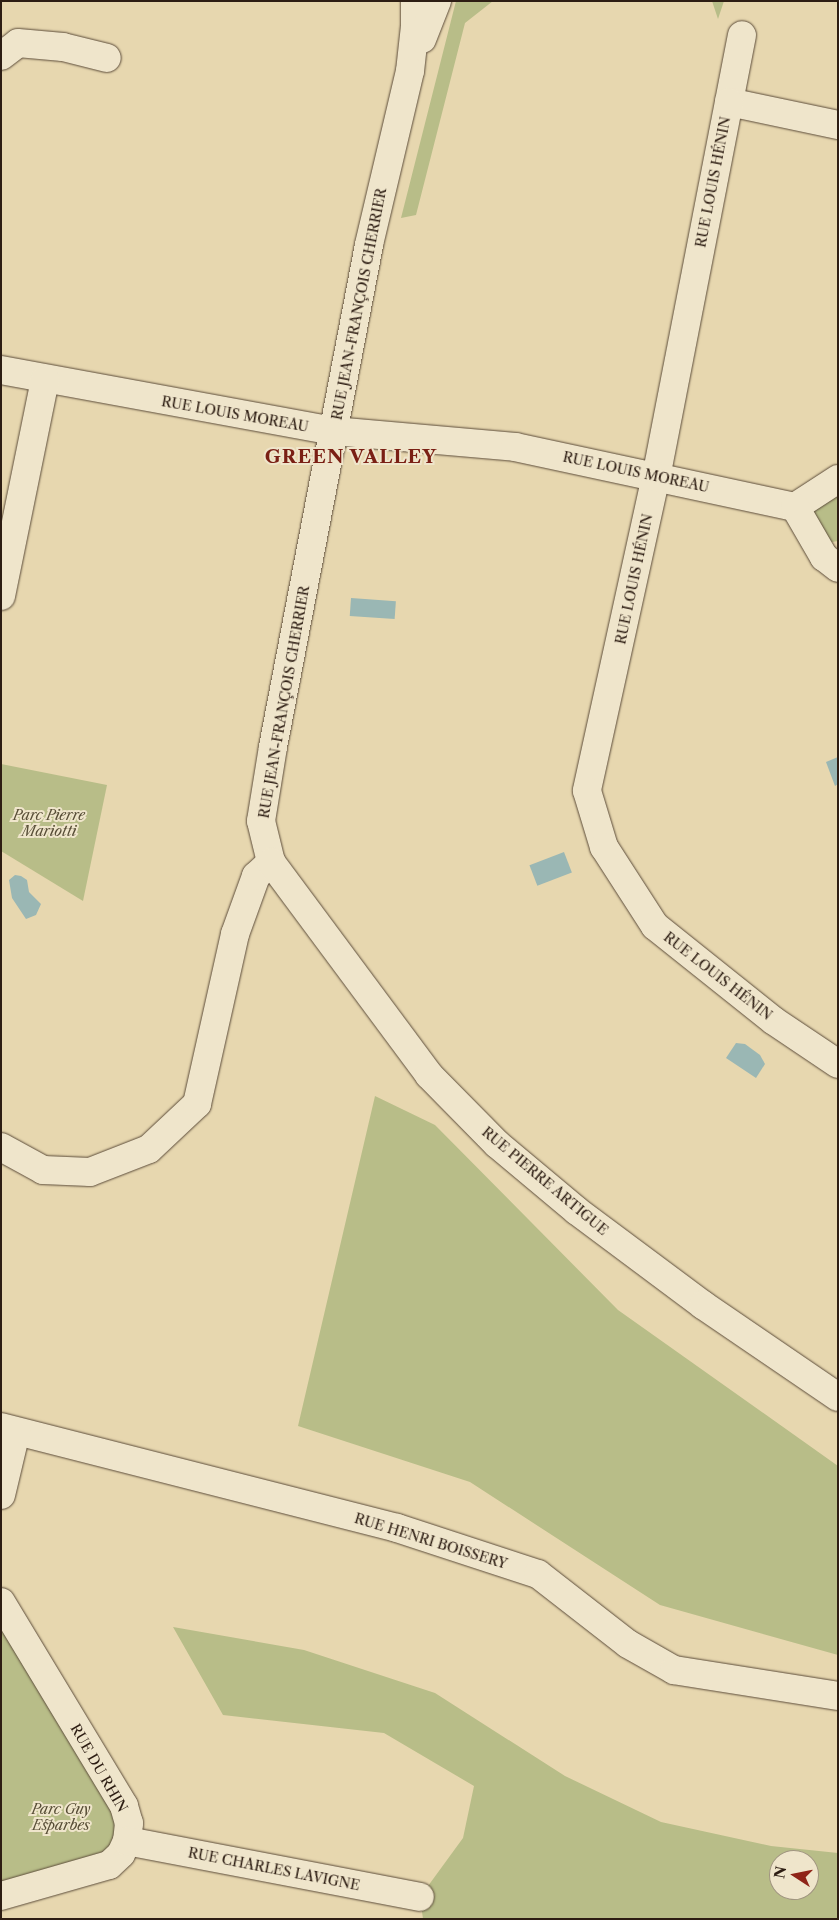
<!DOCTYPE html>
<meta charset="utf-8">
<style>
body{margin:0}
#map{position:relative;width:839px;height:1920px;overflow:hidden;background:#e7d7af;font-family:"Libre Caslon Text",serif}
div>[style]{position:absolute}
.green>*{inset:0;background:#b8bd88}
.water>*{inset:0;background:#9ab7b4;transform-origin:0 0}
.roads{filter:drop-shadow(0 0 1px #5c4c3a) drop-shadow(0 0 1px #5c4c3a)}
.street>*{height:28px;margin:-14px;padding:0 14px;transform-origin:14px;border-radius:14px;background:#efe5cb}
.secondary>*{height:28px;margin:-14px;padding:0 14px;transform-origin:14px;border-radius:14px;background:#efe5cb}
span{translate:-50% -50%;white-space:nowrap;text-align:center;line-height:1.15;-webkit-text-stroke:4px #efe5cb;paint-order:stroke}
.street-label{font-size:14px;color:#2d1d13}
.park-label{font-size:14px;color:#574d36;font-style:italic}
.district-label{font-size:19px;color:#7a1f14;font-weight:700;letter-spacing:1px}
.frame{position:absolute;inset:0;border:2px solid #2d1d13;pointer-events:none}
.north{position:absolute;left:769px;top:1850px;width:50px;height:50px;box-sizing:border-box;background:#efe5cb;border:1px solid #a19581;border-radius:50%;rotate:281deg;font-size:14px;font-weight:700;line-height:20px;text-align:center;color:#2d1d13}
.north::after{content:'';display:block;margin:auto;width:18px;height:22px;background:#8f2418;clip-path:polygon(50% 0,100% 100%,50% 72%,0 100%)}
</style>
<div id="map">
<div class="green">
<div style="clip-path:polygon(456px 1px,493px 1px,465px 23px,416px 215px,401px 218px)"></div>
<div style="clip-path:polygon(712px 1px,724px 1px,718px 19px)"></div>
<div style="clip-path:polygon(838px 495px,838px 541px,832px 542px,818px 536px,812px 508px)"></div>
<div style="clip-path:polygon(1px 764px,107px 785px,83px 901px,1px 851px)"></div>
<div style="clip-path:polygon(375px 1096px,435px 1125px,618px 1310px,838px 1466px,838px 1655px,660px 1605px,470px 1482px,298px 1426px)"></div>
<div style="clip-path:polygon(1px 1602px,124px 1806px,121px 1854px,1px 1896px)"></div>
<div style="clip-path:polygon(evenodd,173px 1627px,304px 1650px,435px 1693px,565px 1776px,661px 1822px,771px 1846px,838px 1853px,838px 1919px,423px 1919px,420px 1897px,463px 1838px,474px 1786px,384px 1733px,223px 1715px,173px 1627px,779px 1860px,809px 1860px,809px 1890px,779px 1890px,779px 1860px)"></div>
</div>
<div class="water">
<div style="left:351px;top:598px;width:45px;height:18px;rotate:4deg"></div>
<div style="clip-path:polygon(838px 757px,838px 784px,835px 786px,826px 762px)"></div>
<div style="left:564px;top:852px;width:22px;height:37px;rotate:69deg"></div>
<div style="clip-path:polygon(15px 875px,21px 876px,27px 880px,29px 892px,41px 904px,36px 915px,26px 919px,12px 898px,9px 880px)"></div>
<div style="clip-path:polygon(736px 1043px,745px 1044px,760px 1055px,765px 1064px,756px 1078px,726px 1058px)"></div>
</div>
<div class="roads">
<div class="street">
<div style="left:1px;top:56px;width:21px;rotate:-37deg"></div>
<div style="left:18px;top:43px;width:45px;rotate:5.1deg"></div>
<div style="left:63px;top:47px;width:45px;rotate:14deg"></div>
<div style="left:729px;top:102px;width:68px;rotate:-79deg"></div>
<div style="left:838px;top:125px;width:111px;rotate:-168.1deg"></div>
<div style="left:729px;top:102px;width:381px;rotate:101deg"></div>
<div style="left:656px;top:476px;width:322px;rotate:102.4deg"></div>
<div style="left:587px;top:791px;width:59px;rotate:73.1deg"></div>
<div style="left:604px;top:847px;width:94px;rotate:57.2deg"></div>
<div style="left:655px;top:926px;width:152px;rotate:38.6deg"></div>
<div style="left:774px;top:1021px;width:77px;rotate:33.9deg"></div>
<div style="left:1px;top:370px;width:338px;rotate:10.4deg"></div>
<div style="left:333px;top:431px;width:183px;rotate:5deg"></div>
<div style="left:515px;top:447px;width:286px;rotate:12.1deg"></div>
<div style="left:795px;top:507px;width:51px;rotate:-33.1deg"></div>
<div style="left:795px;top:507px;width:58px;rotate:59.9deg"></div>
<div style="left:824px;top:557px;width:18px;rotate:38deg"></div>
<div style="left:1px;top:596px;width:221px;rotate:-78.5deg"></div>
<div style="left:1px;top:1147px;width:48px;rotate:28.7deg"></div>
<div style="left:43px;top:1170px;width:47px;rotate:2.4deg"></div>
<div style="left:90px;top:1172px;width:63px;rotate:-21.3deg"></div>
<div style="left:149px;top:1149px;width:66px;rotate:-43.2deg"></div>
<div style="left:197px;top:1104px;width:174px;rotate:-77.4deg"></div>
<div style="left:235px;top:934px;width:62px;rotate:-70.1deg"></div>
<div style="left:256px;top:876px;width:21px;rotate:-43deg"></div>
<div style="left:1px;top:1427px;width:409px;rotate:14.3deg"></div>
<div style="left:397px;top:1528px;width:148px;rotate:18.1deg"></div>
<div style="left:538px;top:1574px;width:114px;rotate:37.9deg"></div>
<div style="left:628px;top:1644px;width:53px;rotate:29.5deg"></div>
<div style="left:674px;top:1670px;width:166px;rotate:9deg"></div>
<div style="left:1px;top:1495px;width:65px;rotate:-76.6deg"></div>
<div style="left:1px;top:1602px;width:238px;rotate:58.9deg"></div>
<div style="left:124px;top:1806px;width:18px;rotate:74deg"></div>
<div style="left:129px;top:1823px;width:18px;rotate:96deg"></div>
<div style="left:127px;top:1841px;width:14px;rotate:115deg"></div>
<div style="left:121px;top:1854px;width:16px;rotate:137deg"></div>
<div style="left:109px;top:1865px;width:112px;rotate:164deg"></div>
<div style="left:127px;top:1841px;width:298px;rotate:10.8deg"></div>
</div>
<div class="secondary">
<div style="left:415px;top:1px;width:25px;rotate:90deg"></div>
<div style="left:415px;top:26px;width:45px;rotate:96.3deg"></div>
<div style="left:410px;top:71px;width:179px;rotate:103.3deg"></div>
<div style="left:369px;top:245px;width:511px;rotate:100.83deg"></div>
<div style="left:273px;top:747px;width:75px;rotate:99.2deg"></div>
<div style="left:261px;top:821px;width:42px;rotate:76.3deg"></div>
<div style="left:271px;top:862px;width:265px;rotate:53.4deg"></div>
<div style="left:429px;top:1075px;width:97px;rotate:45.4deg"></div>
<div style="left:497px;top:1144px;width:104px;rotate:39.9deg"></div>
<div style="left:577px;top:1211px;width:157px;rotate:36.7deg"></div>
<div style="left:703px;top:1305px;width:163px;rotate:34.3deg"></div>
<div style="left:422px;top:39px;width:41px;rotate:-68.5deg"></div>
</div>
</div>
<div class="street-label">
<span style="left:713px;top:182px;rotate:-79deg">RUE LOUIS HÉNIN</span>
<span style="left:359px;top:304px;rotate:-79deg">RUE JEAN-FRANÇOIS CHERRIER</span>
<span style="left:235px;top:414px;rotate:10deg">RUE LOUIS MOREAU</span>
<span style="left:636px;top:472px;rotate:12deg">RUE LOUIS MOREAU</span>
<span style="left:634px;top:579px;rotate:-78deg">RUE LOUIS HÉNIN</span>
<span style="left:284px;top:702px;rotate:-80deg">RUE JEAN-FRANÇOIS CHERRIER</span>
<span style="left:718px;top:976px;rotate:38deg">RUE LOUIS HÉNIN</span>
<span style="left:545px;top:1181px;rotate:40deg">RUE PIERRE ARTIGUE</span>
<span style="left:431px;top:1541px;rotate:17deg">RUE HENRI BOISSERY</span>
<span style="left:99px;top:1768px;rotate:60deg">RUE DU RHIN</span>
<span style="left:274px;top:1869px;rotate:11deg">RUE CHARLES LAVIGNE</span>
</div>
<div class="park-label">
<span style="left:49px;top:823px">Parc Pierre<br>Mariotti</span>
<span style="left:61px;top:1817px">Parc Guy<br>Esparbes</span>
</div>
<div class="district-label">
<span style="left:351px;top:457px">GREEN VALLEY</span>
</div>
<div class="frame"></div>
<div class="north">N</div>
</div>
